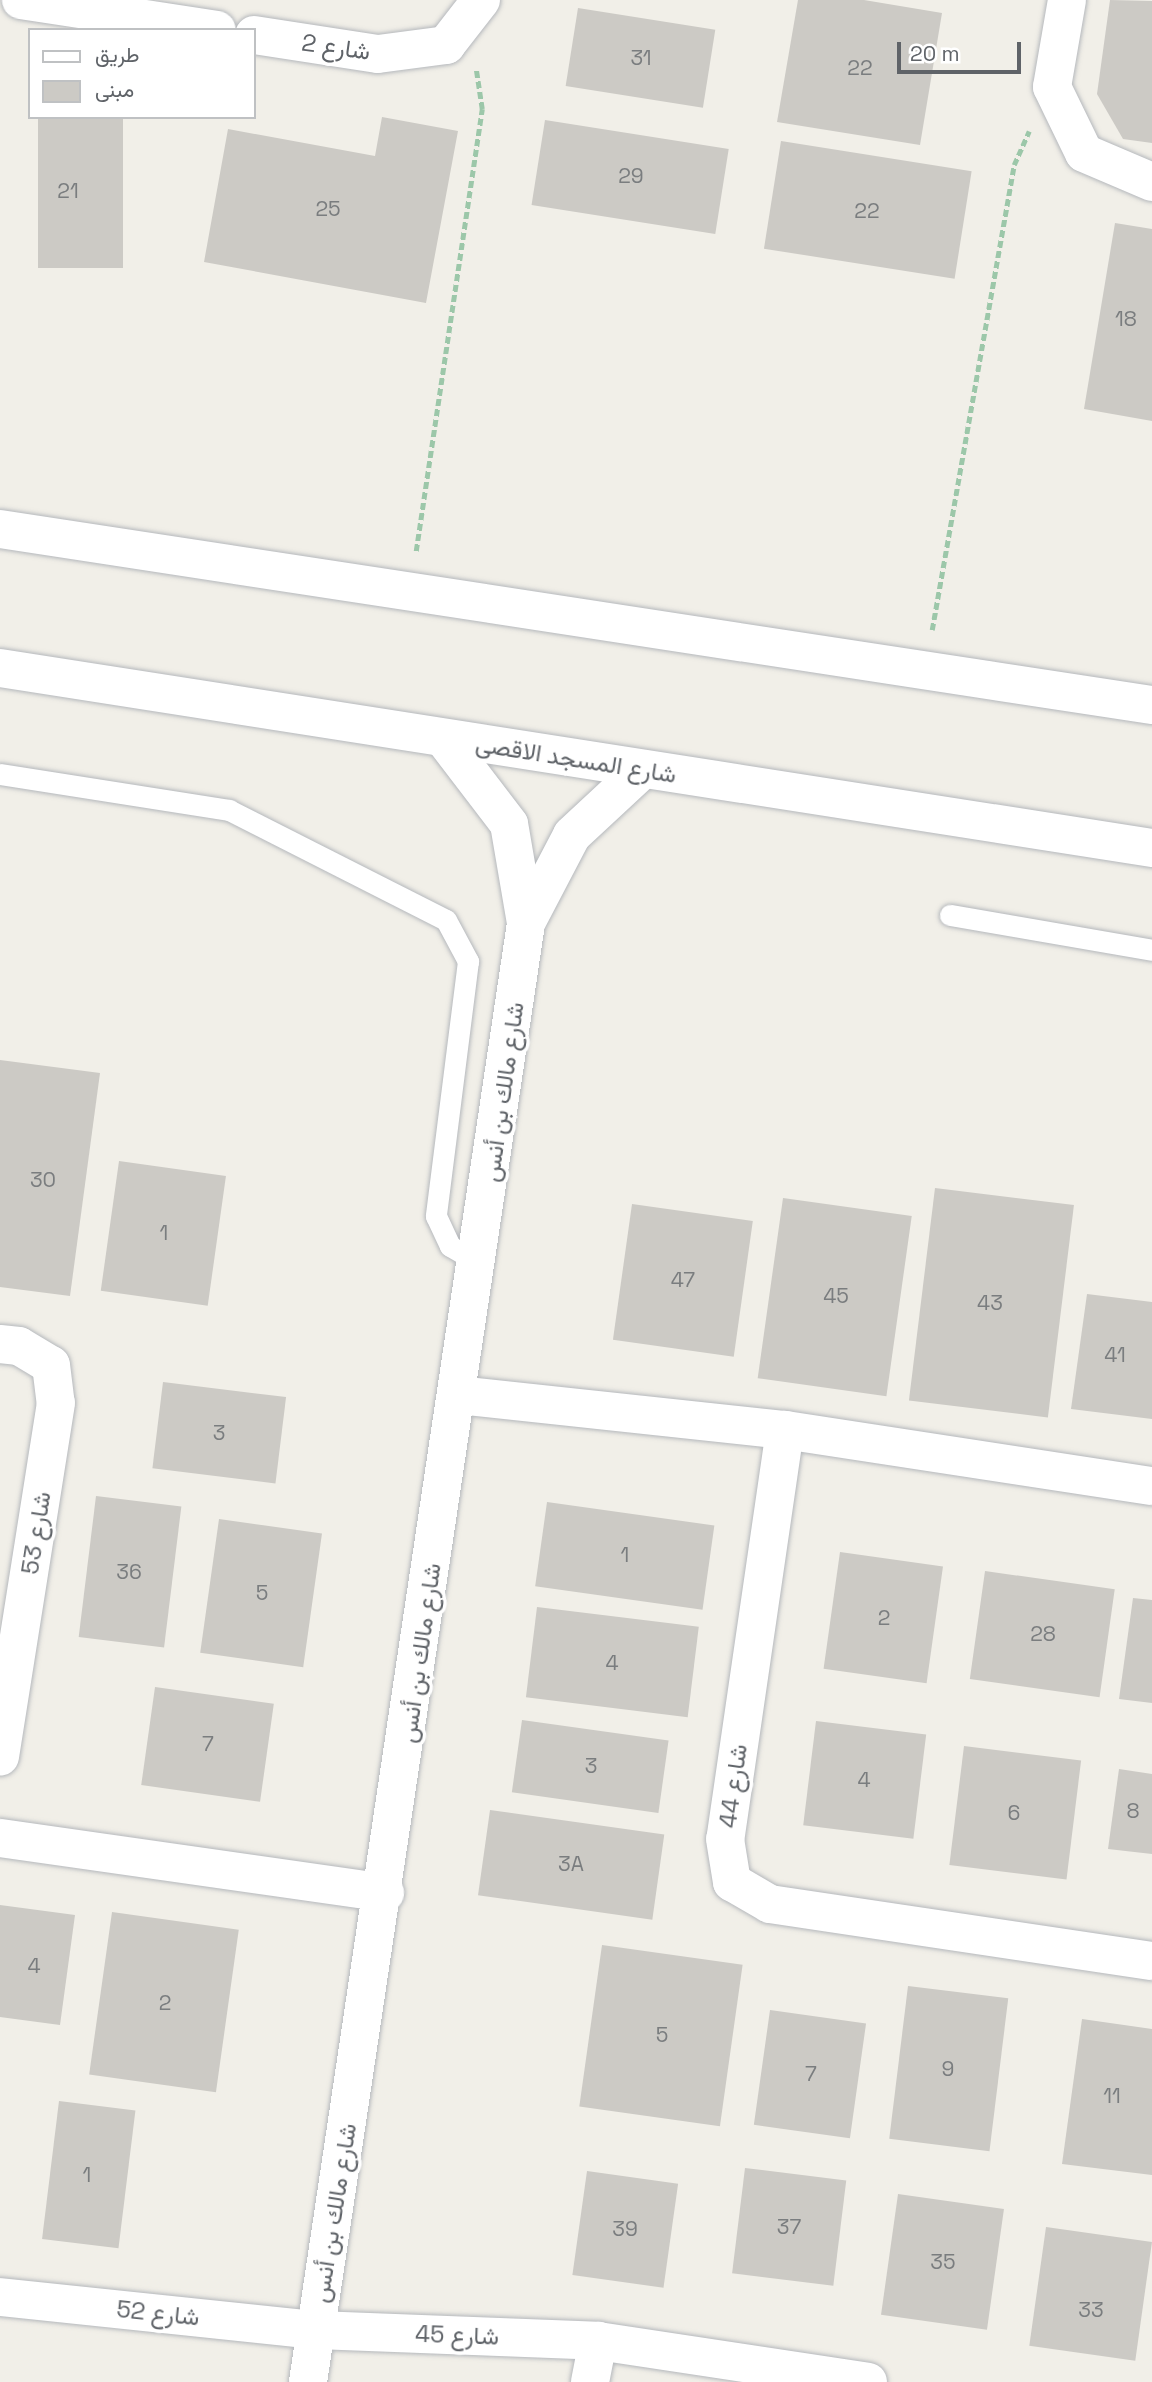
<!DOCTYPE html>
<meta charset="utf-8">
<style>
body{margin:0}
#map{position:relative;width:1152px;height:2382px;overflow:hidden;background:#f1efe8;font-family:"Space Grotesk",Vazirmatn,sans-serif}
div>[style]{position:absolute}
.building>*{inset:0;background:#cccac5;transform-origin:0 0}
.path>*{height:4.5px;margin-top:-2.25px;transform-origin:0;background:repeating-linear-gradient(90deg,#9cc7a9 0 7px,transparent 0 10.5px)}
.roads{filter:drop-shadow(0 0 2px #b5b8bc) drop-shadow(0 0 2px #b5b8bc)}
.service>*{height:21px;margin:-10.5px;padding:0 10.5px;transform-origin:10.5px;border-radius:10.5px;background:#fff}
.minor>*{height:38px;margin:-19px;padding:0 19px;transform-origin:19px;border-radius:19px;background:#fff}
.tertiary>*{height:38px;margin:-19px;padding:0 19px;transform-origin:19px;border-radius:19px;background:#fff}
.secondary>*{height:38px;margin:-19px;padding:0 19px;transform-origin:19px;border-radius:19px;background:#fff}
span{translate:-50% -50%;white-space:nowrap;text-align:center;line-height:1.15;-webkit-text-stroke:7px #fff;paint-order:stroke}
.number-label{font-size:21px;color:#7a7d7f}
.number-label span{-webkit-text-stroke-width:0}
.street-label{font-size:24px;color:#5f6368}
.legend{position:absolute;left:28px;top:28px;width:228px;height:91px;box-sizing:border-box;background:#fff;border:2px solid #bfc1c3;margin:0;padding:9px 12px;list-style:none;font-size:21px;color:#5f6368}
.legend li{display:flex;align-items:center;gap:14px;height:35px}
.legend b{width:35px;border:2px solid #bfc1c3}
.scale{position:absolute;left:897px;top:42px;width:124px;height:32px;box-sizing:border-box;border:4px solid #5f6368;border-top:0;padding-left:9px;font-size:21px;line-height:24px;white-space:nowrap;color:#5f6368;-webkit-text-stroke:5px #fff;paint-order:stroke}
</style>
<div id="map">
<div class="building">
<div style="clip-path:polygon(798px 0,864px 0,942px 13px,920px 145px,777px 122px)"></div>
<div style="clip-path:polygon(1110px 0,1152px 1px,1152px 143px,1123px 139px,1097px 94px)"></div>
<div style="left:578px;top:8px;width:139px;height:79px;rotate:9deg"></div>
<div style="left:38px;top:117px;width:85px;height:151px"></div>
<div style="clip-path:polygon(382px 117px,458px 131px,426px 303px,204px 262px,228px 129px,375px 156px)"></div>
<div style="left:545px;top:120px;width:186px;height:86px;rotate:9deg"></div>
<div style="left:781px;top:141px;width:193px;height:109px;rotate:9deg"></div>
<div style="clip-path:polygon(1115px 223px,1152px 229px,1152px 421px,1084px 409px)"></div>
<div style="clip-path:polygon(0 1060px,100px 1073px,70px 1296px,0 1287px)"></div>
<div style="left:119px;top:1161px;width:108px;height:131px;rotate:8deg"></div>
<div style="left:935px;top:1188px;width:140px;height:214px;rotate:7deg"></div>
<div style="left:783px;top:1198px;width:130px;height:182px;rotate:8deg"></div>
<div style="left:632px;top:1204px;width:122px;height:137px;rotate:8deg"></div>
<div style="clip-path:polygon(1087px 1294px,1152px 1302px,1152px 1419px,1071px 1409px)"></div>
<div style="left:163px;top:1382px;width:124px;height:87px;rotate:7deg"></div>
<div style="left:96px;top:1496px;width:86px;height:142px;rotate:7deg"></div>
<div style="left:547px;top:1502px;width:169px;height:85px;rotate:8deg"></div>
<div style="left:219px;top:1519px;width:104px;height:135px;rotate:8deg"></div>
<div style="left:840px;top:1552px;width:104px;height:118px;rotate:8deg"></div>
<div style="left:985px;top:1571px;width:131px;height:109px;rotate:8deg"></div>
<div style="clip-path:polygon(1133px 1598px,1152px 1600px,1152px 1703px,1119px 1699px)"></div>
<div style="left:537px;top:1607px;width:163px;height:91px;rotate:7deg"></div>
<div style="left:155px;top:1687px;width:120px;height:99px;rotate:8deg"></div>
<div style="left:522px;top:1720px;width:148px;height:73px;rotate:8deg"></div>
<div style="left:816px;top:1721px;width:111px;height:105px;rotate:7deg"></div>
<div style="left:964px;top:1746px;width:118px;height:120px;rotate:7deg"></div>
<div style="clip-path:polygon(1119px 1769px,1152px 1774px,1152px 1854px,1108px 1849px)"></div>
<div style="left:490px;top:1810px;width:176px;height:86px;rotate:8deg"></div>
<div style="clip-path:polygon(0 1905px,75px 1915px,60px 2025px,0 2017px)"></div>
<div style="left:112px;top:1912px;width:128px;height:164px;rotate:8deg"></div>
<div style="left:602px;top:1945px;width:142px;height:163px;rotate:8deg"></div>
<div style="left:908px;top:1986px;width:101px;height:154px;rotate:7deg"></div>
<div style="left:770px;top:2010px;width:97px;height:116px;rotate:8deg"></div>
<div style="clip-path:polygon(1082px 2019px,1152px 2029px,1152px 2175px,1062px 2164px)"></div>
<div style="left:59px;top:2101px;width:77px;height:139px;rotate:7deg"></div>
<div style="left:745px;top:2168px;width:102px;height:106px;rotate:7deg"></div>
<div style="left:587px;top:2171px;width:92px;height:105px;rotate:8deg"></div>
<div style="left:898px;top:2194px;width:107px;height:122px;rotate:8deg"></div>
<div style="left:1046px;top:2227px;width:107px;height:120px;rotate:8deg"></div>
</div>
<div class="path">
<div style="left:416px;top:551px;width:447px;rotate:-81.5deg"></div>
<div style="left:482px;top:109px;width:40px;rotate:-98.5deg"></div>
<div style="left:932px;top:630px;width:472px;rotate:-80deg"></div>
<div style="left:1014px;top:165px;width:37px;rotate:-66deg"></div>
</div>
<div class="roads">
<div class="service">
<div style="left:0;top:774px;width:232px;rotate:8.9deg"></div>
<div style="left:229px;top:810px;width:243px;rotate:26.9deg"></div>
<div style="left:446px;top:920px;width:47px;rotate:61.8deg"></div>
<div style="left:468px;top:961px;width:257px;rotate:97.2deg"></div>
<div style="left:436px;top:1216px;width:33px;rotate:65deg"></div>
<div style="left:450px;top:1246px;width:34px;rotate:30deg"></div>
<div style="left:950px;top:915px;width:205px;rotate:9.8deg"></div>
</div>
<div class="minor">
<div style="left:21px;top:0;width:198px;rotate:8.7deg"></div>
<div style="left:1067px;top:0;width:88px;rotate:99.8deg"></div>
<div style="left:1052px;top:87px;width:73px;rotate:64.1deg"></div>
<div style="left:1084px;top:153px;width:74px;rotate:23.1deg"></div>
<div style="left:254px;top:35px;width:125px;rotate:8.7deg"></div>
<div style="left:378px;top:54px;width:69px;rotate:-7.5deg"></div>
<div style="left:446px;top:45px;width:57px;rotate:-52.1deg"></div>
<div style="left:0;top:1344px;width:19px;rotate:6deg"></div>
<div style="left:19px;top:1346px;width:37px;rotate:31deg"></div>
<div style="left:51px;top:1365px;width:38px;rotate:83deg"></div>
<div style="left:56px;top:1403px;width:358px;rotate:99deg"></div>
<div style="left:457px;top:1395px;width:330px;rotate:6.1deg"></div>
<div style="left:785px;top:1430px;width:371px;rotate:8.7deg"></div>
<div style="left:785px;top:1430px;width:413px;rotate:98.3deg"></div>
<div style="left:725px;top:1839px;width:44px;rotate:80.8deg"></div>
<div style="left:732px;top:1882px;width:44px;rotate:30.1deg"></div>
<div style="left:770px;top:1904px;width:386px;rotate:8.5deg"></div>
<div style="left:0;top:1838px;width:389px;rotate:8.1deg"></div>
<div style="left:0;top:2297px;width:318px;rotate:6deg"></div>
<div style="left:316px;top:2330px;width:282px;rotate:2.2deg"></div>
<div style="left:598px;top:2341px;width:273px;rotate:8.6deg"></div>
<div style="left:590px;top:2382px;width:42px;rotate:-79deg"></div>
</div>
<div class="tertiary">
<div style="left:526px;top:923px;width:99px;rotate:-62.4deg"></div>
<div style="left:572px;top:835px;width:97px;rotate:-42.9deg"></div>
<div style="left:308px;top:2382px;width:1475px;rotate:-81.5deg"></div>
<div style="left:526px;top:923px;width:100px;rotate:-99.7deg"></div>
<div style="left:509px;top:824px;width:107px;rotate:-127.4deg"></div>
</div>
<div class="secondary">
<div style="left:0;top:529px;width:1165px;rotate:8.69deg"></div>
<div style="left:0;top:668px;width:1166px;rotate:8.88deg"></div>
</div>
</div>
<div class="number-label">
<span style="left:641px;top:58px">31</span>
<span style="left:860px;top:68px">22</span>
<span style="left:631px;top:176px">29</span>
<span style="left:68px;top:191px">21</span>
<span style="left:328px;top:209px">25</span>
<span style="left:867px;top:211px">22</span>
<span style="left:1126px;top:319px">18</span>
<span style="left:43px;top:1180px">30</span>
<span style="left:164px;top:1233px">1</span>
<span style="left:683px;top:1280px">47</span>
<span style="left:836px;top:1296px">45</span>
<span style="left:990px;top:1303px">43</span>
<span style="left:1115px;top:1355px">41</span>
<span style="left:219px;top:1433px">3</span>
<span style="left:625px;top:1555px">1</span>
<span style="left:129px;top:1572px">36</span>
<span style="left:262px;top:1593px">5</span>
<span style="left:884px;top:1618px">2</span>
<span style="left:1043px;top:1634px">28</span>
<span style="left:612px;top:1663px">4</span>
<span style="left:208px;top:1744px">7</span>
<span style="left:591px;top:1766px">3</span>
<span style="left:864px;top:1780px">4</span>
<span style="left:1133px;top:1811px">8</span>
<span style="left:1014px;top:1813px">6</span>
<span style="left:571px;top:1864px">3A</span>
<span style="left:34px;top:1966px">4</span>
<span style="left:165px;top:2003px">2</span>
<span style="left:662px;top:2035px">5</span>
<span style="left:948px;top:2069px">9</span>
<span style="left:811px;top:2074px">7</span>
<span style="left:1112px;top:2096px">11</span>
<span style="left:87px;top:2175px">1</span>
<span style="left:789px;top:2227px">37</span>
<span style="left:625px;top:2229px">39</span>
<span style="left:943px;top:2262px">35</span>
<span style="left:1091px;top:2310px">33</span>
</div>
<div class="street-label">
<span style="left:336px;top:47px;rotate:8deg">شارع 2</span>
<span style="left:576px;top:759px;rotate:9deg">شارع المسجد الاقصى</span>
<span style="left:503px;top:1092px;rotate:-82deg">شارع مالك بن أنس</span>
<span style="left:36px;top:1533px;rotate:-81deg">شارع 53</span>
<span style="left:420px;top:1653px;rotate:-82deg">شارع مالك بن أنس</span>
<span style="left:733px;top:1786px;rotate:-82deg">شارع 44</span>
<span style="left:334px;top:2213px;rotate:-81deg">شارع مالك بن أنس</span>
<span style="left:158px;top:2313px;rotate:6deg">شارع 52</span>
<span style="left:457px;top:2335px;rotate:2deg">شارع 45</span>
</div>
<ul class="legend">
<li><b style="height:9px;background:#fff"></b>طريق</li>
<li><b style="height:19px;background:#cccac5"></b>مبنى</li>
</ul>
<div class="scale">20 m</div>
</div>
